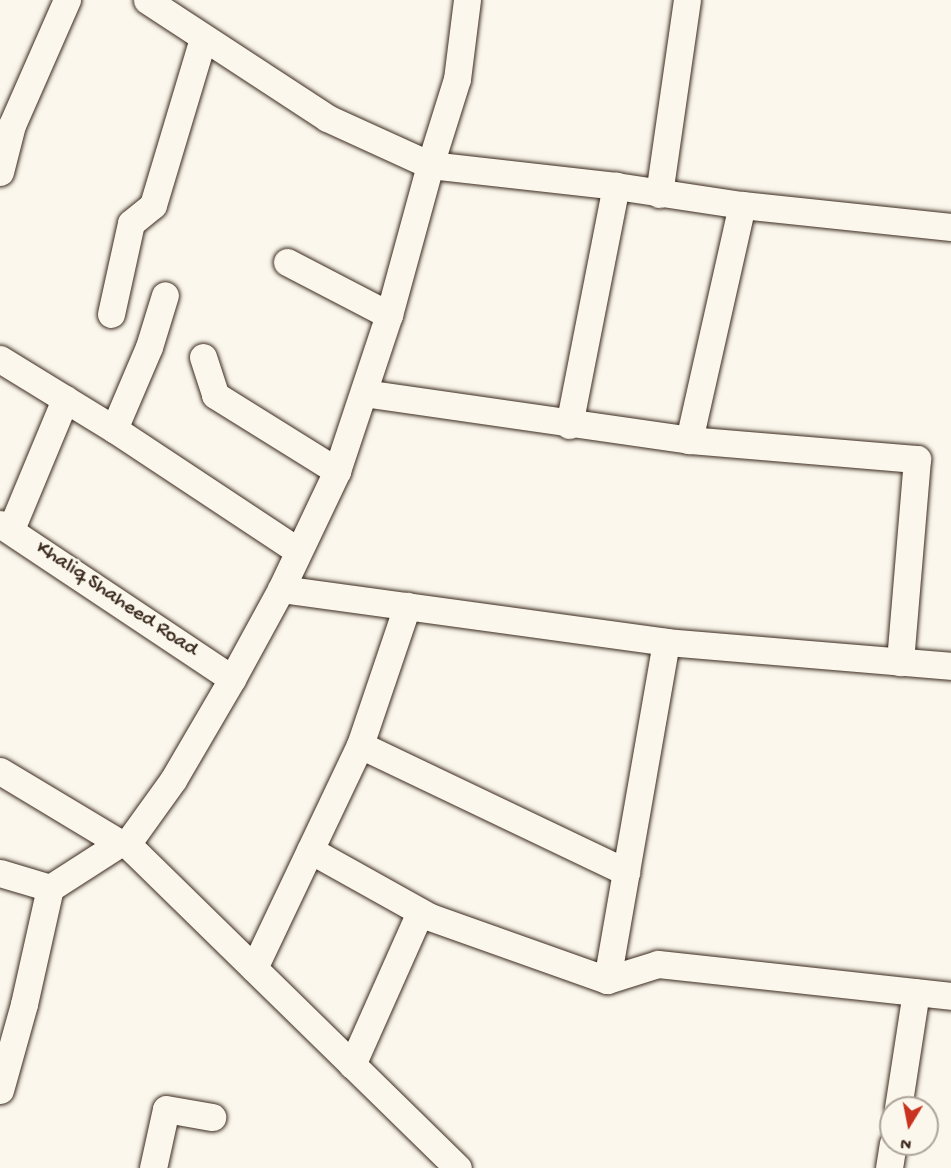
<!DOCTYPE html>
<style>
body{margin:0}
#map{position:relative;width:951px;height:1168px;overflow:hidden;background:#fbf7ec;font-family:"Gochi Hand",sans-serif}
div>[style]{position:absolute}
.roads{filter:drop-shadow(0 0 2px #3b2a1e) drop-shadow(0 0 2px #3b2a1e)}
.street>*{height:27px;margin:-13.5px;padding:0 13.5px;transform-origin:13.5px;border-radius:13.5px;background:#fbf7ec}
span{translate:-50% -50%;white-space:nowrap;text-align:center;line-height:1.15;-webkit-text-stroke:5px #fbf7ec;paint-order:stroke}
.street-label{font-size:21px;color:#3b2a1e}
.north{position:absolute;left:879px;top:1096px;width:60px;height:60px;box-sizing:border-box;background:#fbf7ec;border:2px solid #aea59a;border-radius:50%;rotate:190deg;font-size:16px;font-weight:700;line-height:24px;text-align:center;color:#3b2a1e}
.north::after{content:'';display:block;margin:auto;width:21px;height:27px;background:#c8321e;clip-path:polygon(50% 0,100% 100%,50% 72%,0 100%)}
</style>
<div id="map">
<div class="roads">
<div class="street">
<div style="left:147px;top:0;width:215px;rotate:33.2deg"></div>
<div style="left:327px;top:118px;width:113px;rotate:24.5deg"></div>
<div style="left:430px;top:165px;width:187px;rotate:6.4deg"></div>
<div style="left:616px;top:186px;width:127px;rotate:8.6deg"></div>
<div style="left:742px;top:205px;width:210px;rotate:6deg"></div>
<div style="left:0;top:172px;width:49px;rotate:-75.7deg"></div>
<div style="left:12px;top:125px;width:137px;rotate:-66.3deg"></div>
<div style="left:659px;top:194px;width:196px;rotate:-81.8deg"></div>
<div style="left:287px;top:262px;width:115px;rotate:27.5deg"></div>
<div style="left:111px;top:314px;width:93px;rotate:-77.6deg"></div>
<div style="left:131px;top:223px;width:28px;rotate:-39deg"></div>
<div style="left:153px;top:205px;width:174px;rotate:-73.3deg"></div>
<div style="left:203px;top:357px;width:40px;rotate:72deg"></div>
<div style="left:215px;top:395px;width:144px;rotate:31.9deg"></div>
<div style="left:0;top:359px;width:134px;rotate:31.6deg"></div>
<div style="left:114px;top:429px;width:221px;rotate:33.5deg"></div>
<div style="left:364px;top:393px;width:328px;rotate:8.2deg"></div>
<div style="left:689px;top:440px;width:229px;rotate:4.8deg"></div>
<div style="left:917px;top:459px;width:204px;rotate:94.8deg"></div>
<div style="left:569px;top:425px;width:244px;rotate:-78.9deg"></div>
<div style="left:114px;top:429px;width:89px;rotate:-66.9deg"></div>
<div style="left:149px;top:347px;width:54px;rotate:-72.9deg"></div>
<div style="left:689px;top:440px;width:241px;rotate:-77.3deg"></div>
<div style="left:0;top:524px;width:279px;rotate:33.7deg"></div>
<div style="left:11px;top:529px;width:141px;rotate:-67.4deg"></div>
<div style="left:281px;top:589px;width:389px;rotate:7.8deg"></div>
<div style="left:666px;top:642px;width:286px;rotate:4.8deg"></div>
<div style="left:360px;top:745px;width:295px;rotate:25.5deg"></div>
<div style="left:0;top:771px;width:140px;rotate:31deg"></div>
<div style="left:120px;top:843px;width:7px;rotate:8deg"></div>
<div style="left:127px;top:844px;width:463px;rotate:44.4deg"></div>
<div style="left:127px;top:844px;width:79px;rotate:-54.3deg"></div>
<div style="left:173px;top:780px;width:117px;rotate:-59.7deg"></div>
<div style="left:232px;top:679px;width:102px;rotate:-61.4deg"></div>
<div style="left:281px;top:589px;width:131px;rotate:-64.6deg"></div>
<div style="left:337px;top:471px;width:164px;rotate:-71.6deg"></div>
<div style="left:389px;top:315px;width:156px;rotate:-74.7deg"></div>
<div style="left:430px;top:165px;width:90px;rotate:-72.6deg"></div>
<div style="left:457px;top:79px;width:80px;rotate:-82.8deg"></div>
<div style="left:310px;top:850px;width:137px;rotate:29.2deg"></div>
<div style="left:430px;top:917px;width:188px;rotate:19.6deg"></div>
<div style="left:607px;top:980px;width:53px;rotate:-17.4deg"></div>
<div style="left:658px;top:964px;width:295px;rotate:6.2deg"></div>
<div style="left:0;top:873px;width:52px;rotate:16.7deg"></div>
<div style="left:254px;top:968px;width:247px;rotate:-64.6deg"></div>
<div style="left:360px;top:745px;width:147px;rotate:-71.3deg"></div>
<div style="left:607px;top:980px;width:343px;rotate:-80.1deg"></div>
<div style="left:352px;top:1065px;width:167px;rotate:-66deg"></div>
<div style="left:0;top:1090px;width:89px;rotate:-74.4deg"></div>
<div style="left:24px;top:1004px;width:119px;rotate:-77.4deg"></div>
<div style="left:50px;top:888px;width:83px;rotate:-32.7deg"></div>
<div style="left:898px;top:1108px;width:117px;rotate:-81.2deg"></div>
<div style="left:153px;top:1168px;width:60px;rotate:-77.6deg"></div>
<div style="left:166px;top:1109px;width:47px;rotate:9.9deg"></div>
<div style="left:889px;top:1168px;width:24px;rotate:-81deg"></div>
</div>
</div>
<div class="street-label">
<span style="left:116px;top:600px;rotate:34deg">Khaliq Shaheed Road</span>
</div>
<div class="north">N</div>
</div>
